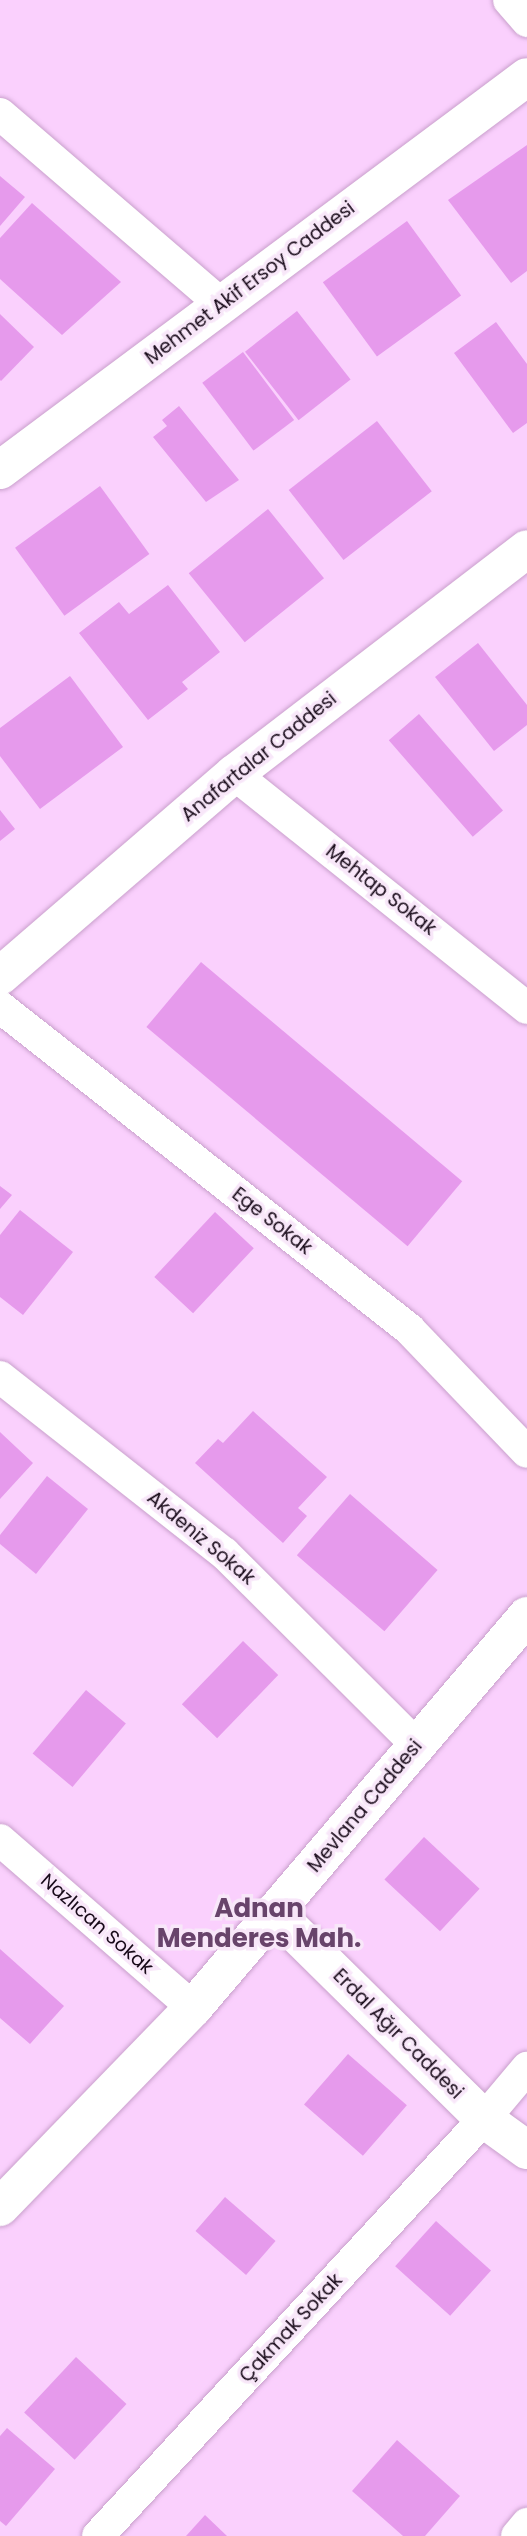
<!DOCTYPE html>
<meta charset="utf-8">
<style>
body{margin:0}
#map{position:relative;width:527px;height:2536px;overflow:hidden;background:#fad0fd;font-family:Poppins,sans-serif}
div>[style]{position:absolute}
.building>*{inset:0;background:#e69aec;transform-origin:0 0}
.roads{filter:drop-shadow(0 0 2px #c9a0cc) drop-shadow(0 0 2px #c9a0cc)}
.minor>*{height:32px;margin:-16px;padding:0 16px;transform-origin:16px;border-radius:16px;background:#fff}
.tertiary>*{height:38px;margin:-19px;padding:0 19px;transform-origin:19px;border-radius:19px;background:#fff}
span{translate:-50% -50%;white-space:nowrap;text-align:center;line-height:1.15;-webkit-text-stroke:7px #f8e7f9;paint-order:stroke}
.street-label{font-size:19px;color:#170918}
.district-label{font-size:26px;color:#68446b;font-weight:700}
</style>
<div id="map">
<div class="building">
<div style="clip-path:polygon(527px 145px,527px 271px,511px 283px,448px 200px)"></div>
<div style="clip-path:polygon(0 176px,25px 197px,0 226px)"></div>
<div style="clip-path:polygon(32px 203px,121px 282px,62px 335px,0 279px,0 238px)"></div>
<div style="left:407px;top:221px;width:92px;height:104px;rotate:54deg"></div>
<div style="left:297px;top:311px;width:87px;height:66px;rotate:52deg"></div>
<div style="clip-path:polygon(0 314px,34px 347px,1px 381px,0 380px)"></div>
<div style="clip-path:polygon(496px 322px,527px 364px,527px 423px,513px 433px,454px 353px)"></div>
<div style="left:243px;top:352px;width:85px;height:51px;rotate:53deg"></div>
<div style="clip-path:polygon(179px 406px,239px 480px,206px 502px,153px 437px,167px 426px,162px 420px)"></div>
<div style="left:377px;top:421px;width:89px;height:112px;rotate:52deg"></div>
<div style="left:100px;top:486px;width:84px;height:105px;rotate:54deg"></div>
<div style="left:268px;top:509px;width:89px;height:102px;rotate:51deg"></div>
<div style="clip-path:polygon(168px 585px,220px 652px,182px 682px,188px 689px,148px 720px,79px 633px,119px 602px,129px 614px)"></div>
<div style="clip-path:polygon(478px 643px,527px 705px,527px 725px,494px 751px,435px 677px)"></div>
<div style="clip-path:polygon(70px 676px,123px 747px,40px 809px,0 756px,0 728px)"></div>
<div style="left:419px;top:714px;width:128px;height:40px;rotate:49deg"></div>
<div style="clip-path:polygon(0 810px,15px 829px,0 841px)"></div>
<div style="left:201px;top:962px;width:341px;height:85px;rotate:40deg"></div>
<div style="clip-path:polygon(0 1186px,12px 1195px,0 1209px)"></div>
<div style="clip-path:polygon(20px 1210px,73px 1252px,23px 1315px,0 1297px,0 1235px)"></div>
<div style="left:215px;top:1212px;width:53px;height:89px;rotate:43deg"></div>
<div style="clip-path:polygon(253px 1411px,327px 1477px,298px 1508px,307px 1516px,283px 1543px,195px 1463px,218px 1439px,223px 1443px)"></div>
<div style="clip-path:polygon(0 1432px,33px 1463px,0 1499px)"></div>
<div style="clip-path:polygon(47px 1476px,88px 1509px,36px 1574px,0 1544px,0 1535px)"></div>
<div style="left:350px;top:1494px;width:116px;height:81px;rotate:41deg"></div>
<div style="left:243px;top:1641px;width:49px;height:88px;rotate:44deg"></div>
<div style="left:86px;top:1690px;width:52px;height:83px;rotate:40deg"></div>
<div style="left:424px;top:1837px;width:76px;height:58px;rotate:43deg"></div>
<div style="clip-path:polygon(0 1949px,64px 2006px,30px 2044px,0 2018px)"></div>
<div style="left:348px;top:2054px;width:78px;height:67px;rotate:41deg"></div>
<div style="left:225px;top:2197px;width:67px;height:45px;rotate:41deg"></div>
<div style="left:436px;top:2221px;width:74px;height:61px;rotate:42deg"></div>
<div style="left:76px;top:2357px;width:69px;height:76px;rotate:43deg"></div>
<div style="clip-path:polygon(7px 2428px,55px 2469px,6px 2526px,0 2521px,0 2436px)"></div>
<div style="clip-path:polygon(397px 2440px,460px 2496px,425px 2536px,403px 2536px,352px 2491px)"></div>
<div style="clip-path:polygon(205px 2515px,227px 2536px,186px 2536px)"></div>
</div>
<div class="roads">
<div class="minor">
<div style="left:509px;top:0;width:28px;rotate:49deg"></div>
<div style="left:0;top:114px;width:293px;rotate:40.7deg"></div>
<div style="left:234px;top:774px;width:375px;rotate:38.6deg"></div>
<div style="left:0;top:1007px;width:521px;rotate:38.21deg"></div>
<div style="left:409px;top:1329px;width:170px;rotate:46.2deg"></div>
<div style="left:0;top:1377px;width:285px;rotate:38.2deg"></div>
<div style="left:224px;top:1553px;width:272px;rotate:44.9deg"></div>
<div style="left:0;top:1840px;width:256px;rotate:41deg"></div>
<div style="left:98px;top:2536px;width:568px;rotate:-47.21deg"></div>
<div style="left:484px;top:2119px;width:67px;rotate:-49.9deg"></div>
<div style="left:517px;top:2536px;width:16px;rotate:-50deg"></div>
</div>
<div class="tertiary">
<div style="left:0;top:470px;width:657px;rotate:-36.71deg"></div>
<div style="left:0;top:976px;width:309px;rotate:-40.8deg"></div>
<div style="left:234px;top:774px;width:369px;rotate:-37.5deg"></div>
<div style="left:274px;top:1912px;width:295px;rotate:44.6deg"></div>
<div style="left:484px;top:2119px;width:53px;rotate:35.8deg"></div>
<div style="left:0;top:2207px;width:277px;rotate:-45.9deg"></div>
<div style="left:193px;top:2008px;width:515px;rotate:-49.57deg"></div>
</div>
</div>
<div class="street-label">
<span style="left:250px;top:283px;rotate:-37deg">Mehmet Akif Ersoy Caddesi</span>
<span style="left:259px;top:757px;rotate:-39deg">Anafartalar Caddesi</span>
<span style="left:381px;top:890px;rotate:38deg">Mehtap Sokak</span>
<span style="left:272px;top:1221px;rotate:38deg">Ege Sokak</span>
<span style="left:201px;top:1538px;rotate:40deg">Akdeniz Sokak</span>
<span style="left:365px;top:1806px;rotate:-50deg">Mevlana Caddesi</span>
<span style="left:97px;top:1924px;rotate:41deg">Nazlıcan Sokak</span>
<span style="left:398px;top:2034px;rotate:45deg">Erdal Ağır Caddesi</span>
<span style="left:291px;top:2328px;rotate:-47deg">Çakmak Sokak</span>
</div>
<div class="district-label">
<span style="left:259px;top:1924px">Adnan<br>Menderes Mah.</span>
</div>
</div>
